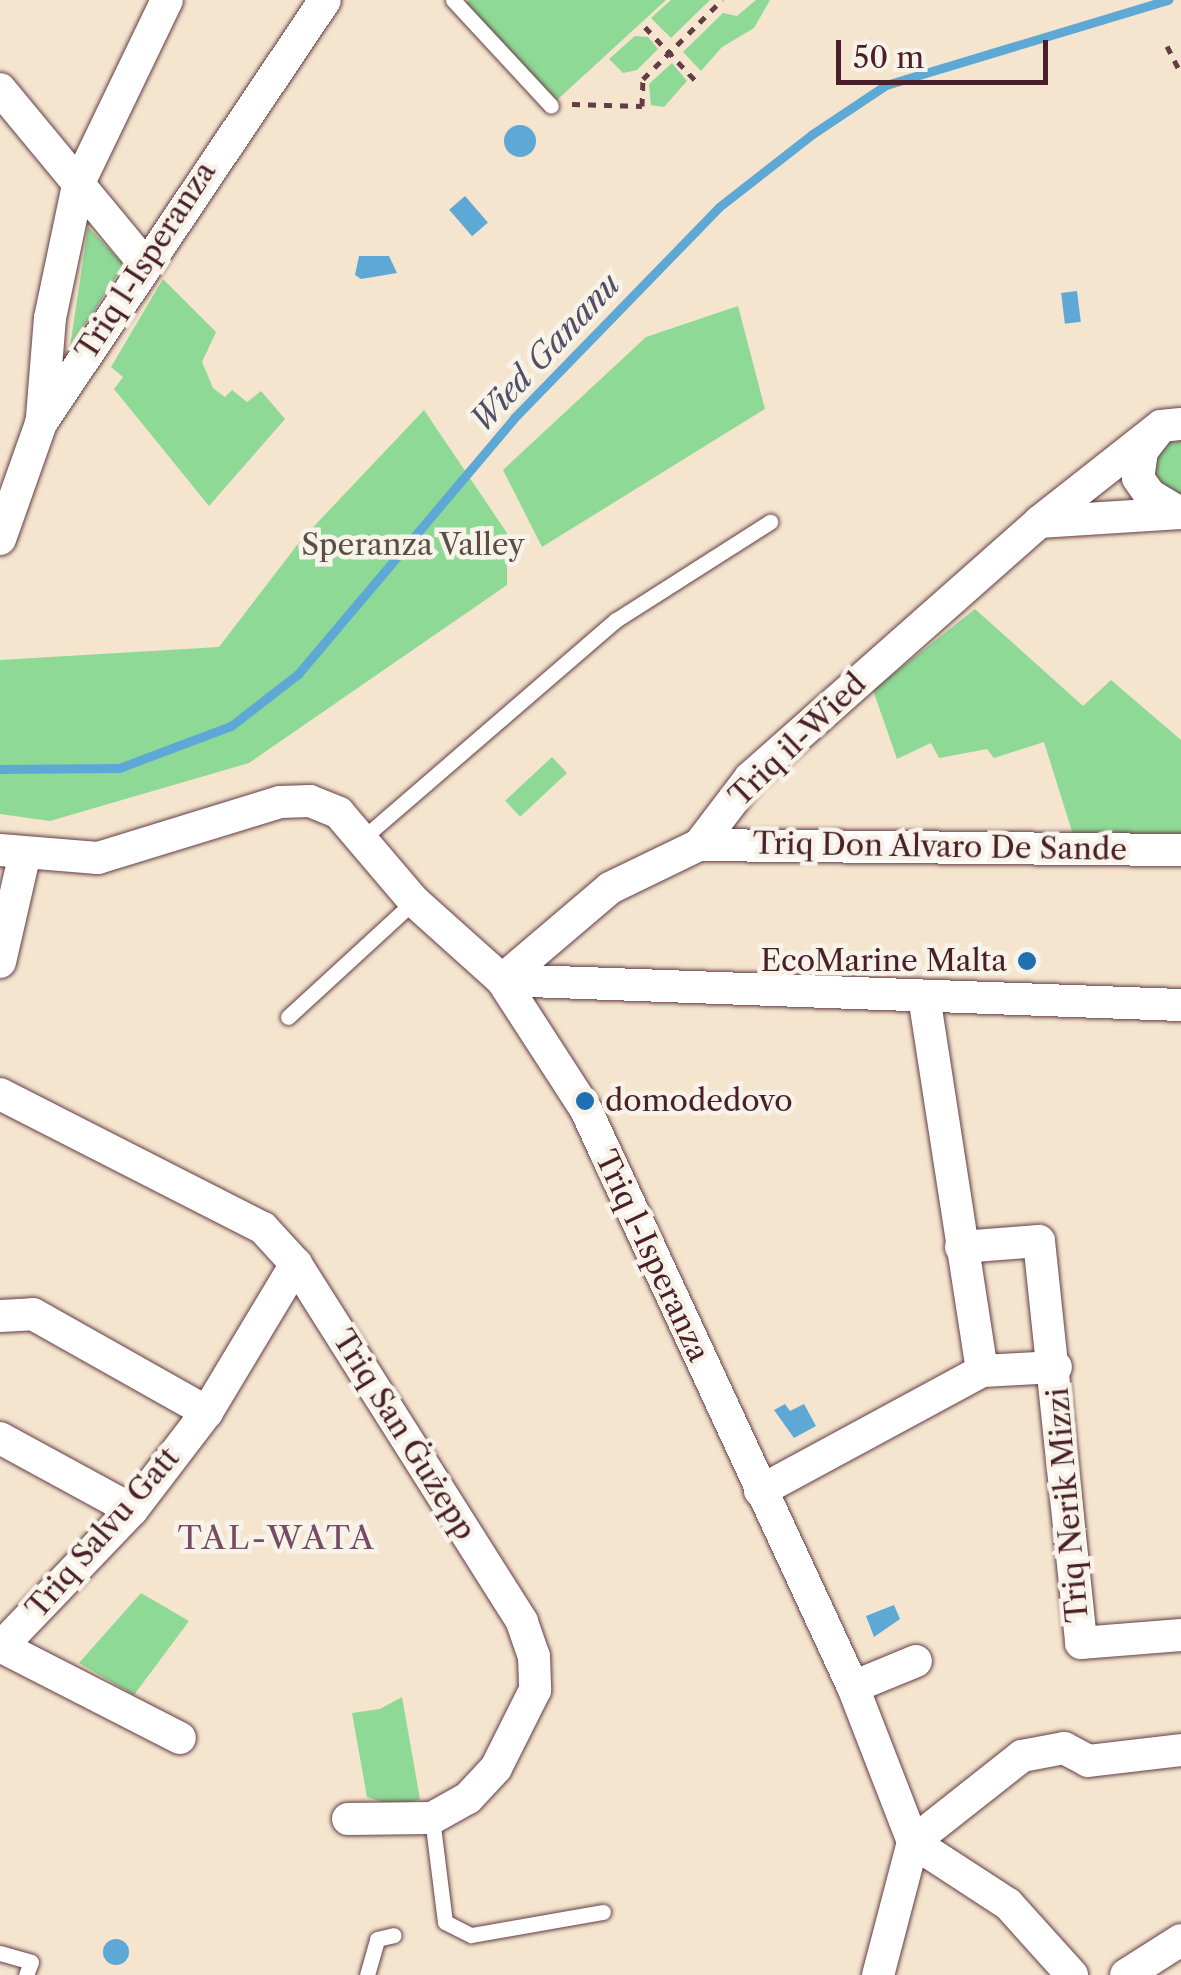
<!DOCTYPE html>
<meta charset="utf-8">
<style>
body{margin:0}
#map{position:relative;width:1181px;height:1975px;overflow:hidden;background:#f5e5cf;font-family:"Libre Caslon Text",serif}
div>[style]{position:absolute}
.green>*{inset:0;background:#8ed995;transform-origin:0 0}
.water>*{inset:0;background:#5da8d5;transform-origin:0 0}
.round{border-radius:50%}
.stream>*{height:9px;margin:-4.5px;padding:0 4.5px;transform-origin:4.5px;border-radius:4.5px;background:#5da8d5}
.path>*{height:5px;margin-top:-2.5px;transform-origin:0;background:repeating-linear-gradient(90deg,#643d44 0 8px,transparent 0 16px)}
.roads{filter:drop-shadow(0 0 2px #643d44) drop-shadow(0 0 2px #643d44)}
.service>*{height:15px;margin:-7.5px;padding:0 7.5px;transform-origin:7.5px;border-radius:7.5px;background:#fff}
.minor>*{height:32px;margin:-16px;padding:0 16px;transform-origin:16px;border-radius:16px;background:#fff}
.dots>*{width:28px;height:28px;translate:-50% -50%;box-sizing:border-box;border:5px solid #f7f3e8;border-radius:50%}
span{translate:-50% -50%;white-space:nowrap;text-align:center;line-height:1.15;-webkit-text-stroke:9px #f7f3e8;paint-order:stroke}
.street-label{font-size:30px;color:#4a1f2b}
.park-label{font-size:30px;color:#5b4e46}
.poi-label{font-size:30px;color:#4a1f2b}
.right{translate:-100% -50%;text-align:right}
.left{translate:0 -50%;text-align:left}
.water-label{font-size:32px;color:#514f66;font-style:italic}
.neighbourhood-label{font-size:32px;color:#774a65;letter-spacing:2.5px}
.scale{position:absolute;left:836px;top:40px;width:212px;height:45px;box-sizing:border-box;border:5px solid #4a1f2b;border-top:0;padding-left:12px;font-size:30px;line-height:35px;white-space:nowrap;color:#4a1f2b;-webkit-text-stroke:8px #f7f3e8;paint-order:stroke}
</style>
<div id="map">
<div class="green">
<div style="clip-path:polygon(469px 0,666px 0,557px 100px,465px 4px)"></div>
<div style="clip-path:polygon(671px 0,710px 0,671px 38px,651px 18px)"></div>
<div style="clip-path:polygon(756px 0,770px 0,754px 28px,722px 47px,701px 71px,683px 52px,723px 13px,737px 16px)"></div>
<div style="clip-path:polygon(635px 36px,648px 37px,658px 49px,637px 70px,623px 73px,609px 59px)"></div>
<div style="clip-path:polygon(672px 63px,687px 81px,664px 107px,651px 105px,649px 84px)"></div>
<div style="clip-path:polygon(88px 227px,124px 265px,70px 347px)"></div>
<div style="clip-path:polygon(163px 279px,216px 332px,202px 362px,213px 388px,225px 397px,232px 390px,247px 402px,261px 391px,285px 419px,209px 506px,114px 389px,123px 377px,111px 367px)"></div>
<div style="clip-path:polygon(738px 306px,765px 409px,542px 547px,503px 470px,646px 337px)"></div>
<div style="clip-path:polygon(424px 410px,507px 533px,507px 585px,249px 763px,50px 821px,0 814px,0 660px,219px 647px,301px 540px)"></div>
<div style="clip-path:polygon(1181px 441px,1181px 495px,1156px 485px,1150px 462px,1164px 443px)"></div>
<div style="clip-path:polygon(975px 609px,1083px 706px,1111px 680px,1181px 740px,1181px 842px,1074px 838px,1044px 742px,994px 758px,987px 749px,939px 758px,931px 743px,897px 759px,873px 690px)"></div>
<div style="left:552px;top:757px;width:22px;height:64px;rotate:47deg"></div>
<div style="clip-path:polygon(141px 1593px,189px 1621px,134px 1695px,79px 1663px)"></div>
<div style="clip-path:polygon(402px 1697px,420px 1799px,397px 1807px,367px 1797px,352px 1713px,380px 1709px)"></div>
</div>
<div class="water">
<div class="round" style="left:504px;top:125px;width:32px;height:32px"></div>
<div style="left:465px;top:196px;width:35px;height:21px;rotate:49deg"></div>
<div style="clip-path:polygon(359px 256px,389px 256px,397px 273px,361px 279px,355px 275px)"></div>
<div style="left:1077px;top:291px;width:31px;height:16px;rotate:83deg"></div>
<div style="clip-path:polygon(785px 1404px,790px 1411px,804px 1404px,816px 1426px,794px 1438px,774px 1410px)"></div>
<div style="clip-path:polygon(894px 1605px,900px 1619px,874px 1637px,866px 1616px)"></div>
<div class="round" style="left:103px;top:1939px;width:26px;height:26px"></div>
</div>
<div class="stream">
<div style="left:0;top:769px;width:119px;rotate:-0.5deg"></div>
<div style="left:119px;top:768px;width:120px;rotate:-20.6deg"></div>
<div style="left:231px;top:726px;width:85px;rotate:-37.8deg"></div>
<div style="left:298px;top:674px;width:335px;rotate:-49.8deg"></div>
<div style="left:514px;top:418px;width:294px;rotate:-45.8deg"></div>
<div style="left:719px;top:207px;width:117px;rotate:-38deg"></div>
<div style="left:811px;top:135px;width:90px;rotate:-33.7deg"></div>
<div style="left:886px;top:85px;width:295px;rotate:-16.8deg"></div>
</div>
<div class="path">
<div style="left:645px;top:27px;width:73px;rotate:46.7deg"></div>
<div style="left:1167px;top:46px;width:30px;rotate:63deg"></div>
<div style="left:572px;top:104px;width:70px;rotate:1.6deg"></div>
<div style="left:642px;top:106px;width:27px;rotate:-88deg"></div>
<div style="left:643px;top:79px;width:112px;rotate:-45deg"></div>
</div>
<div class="roads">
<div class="service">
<div style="left:453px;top:0;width:144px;rotate:47.2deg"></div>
<div style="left:362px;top:839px;width:335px;rotate:-40.8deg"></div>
<div style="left:616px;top:620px;width:183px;rotate:-32.5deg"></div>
<div style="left:288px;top:1017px;width:171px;rotate:-42.6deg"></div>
<div style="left:432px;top:1818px;width:105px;rotate:82.9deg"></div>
<div style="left:445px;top:1922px;width:29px;rotate:27deg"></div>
<div style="left:471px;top:1935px;width:134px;rotate:-9.9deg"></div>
<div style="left:0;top:1953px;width:32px;rotate:16deg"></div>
<div style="left:31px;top:1962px;width:14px;rotate:111deg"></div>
<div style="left:367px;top:1975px;width:37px;rotate:-74deg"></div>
<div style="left:377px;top:1939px;width:17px;rotate:-13deg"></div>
</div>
<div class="minor">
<div style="left:0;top:89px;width:224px;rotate:50.4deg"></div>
<div style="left:42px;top:417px;width:99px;rotate:-85.4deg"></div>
<div style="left:50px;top:318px;width:136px;rotate:-78.1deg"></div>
<div style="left:78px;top:185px;width:205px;rotate:-64.3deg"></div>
<div style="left:1156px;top:433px;width:23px;rotate:128deg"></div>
<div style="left:1142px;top:451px;width:27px;rotate:98deg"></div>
<div style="left:1138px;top:478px;width:21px;rotate:55deg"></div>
<div style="left:1150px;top:495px;width:35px;rotate:31deg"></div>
<div style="left:1039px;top:522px;width:142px;rotate:-3.6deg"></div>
<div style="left:0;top:539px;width:123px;rotate:-70.5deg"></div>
<div style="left:41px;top:423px;width:509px;rotate:-56.12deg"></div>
<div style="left:699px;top:845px;width:482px;rotate:0.6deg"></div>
<div style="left:0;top:850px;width:98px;rotate:4.7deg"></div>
<div style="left:98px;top:858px;width:190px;rotate:-17.1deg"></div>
<div style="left:280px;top:802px;width:30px;rotate:-2deg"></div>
<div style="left:310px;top:801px;width:31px;rotate:22deg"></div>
<div style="left:339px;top:813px;width:116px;rotate:49.6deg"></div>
<div style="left:414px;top:901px;width:118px;rotate:41.9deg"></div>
<div style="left:502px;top:980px;width:155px;rotate:57.1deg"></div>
<div style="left:586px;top:1110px;width:636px;rotate:65.17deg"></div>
<div style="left:853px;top:1687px;width:166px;rotate:68.8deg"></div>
<div style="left:913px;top:1842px;width:138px;rotate:104.7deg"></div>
<div style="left:0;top:962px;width:112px;rotate:-77.1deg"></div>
<div style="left:502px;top:980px;width:142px;rotate:-40.4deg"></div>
<div style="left:610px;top:888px;width:99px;rotate:-25.8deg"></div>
<div style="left:699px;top:845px;width:84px;rotate:-52.7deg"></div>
<div style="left:750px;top:778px;width:386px;rotate:-41.5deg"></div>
<div style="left:1039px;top:522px;width:155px;rotate:-38.2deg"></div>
<div style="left:1161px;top:426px;width:20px;rotate:-6deg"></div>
<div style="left:502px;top:980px;width:679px;rotate:2.11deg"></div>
<div style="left:924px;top:996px;width:379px;rotate:81.2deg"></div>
<div style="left:0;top:1094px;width:295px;rotate:27deg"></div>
<div style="left:263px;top:1228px;width:49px;rotate:47.5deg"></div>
<div style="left:296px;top:1264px;width:423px;rotate:57.7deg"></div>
<div style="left:522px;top:1622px;width:36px;rotate:71deg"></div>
<div style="left:534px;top:1656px;width:34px;rotate:88deg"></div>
<div style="left:535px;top:1690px;width:87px;rotate:116.6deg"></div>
<div style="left:496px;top:1768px;width:41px;rotate:133deg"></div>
<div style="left:468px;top:1798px;width:41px;rotate:150.9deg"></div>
<div style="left:432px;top:1818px;width:84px;rotate:179.3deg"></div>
<div style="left:961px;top:1247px;width:78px;rotate:-4.4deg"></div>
<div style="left:1039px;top:1241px;width:404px;rotate:84deg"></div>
<div style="left:1081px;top:1643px;width:100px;rotate:-4.6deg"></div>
<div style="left:0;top:1316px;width:33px;rotate:-3deg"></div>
<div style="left:33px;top:1314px;width:200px;rotate:29.4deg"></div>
<div style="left:0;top:1438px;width:150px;rotate:28.6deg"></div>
<div style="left:760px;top:1491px;width:252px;rotate:-28.4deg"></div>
<div style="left:982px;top:1371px;width:74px;rotate:-3.1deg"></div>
<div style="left:0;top:1646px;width:202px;rotate:27.1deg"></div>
<div style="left:1px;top:1647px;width:190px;rotate:-46.3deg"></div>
<div style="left:132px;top:1510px;width:123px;rotate:-52.6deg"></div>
<div style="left:207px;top:1412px;width:173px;rotate:-59deg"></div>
<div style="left:853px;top:1687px;width:68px;rotate:-22.4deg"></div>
<div style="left:1072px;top:1975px;width:96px;rotate:-132deg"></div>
<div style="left:1008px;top:1904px;width:113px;rotate:-146.9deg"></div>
<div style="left:913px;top:1842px;width:139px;rotate:-38.3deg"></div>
<div style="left:1022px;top:1756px;width:43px;rotate:-10.8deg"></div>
<div style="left:1064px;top:1748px;width:27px;rotate:28deg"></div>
<div style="left:1088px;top:1761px;width:94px;rotate:-6.7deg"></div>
<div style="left:1126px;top:1975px;width:65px;rotate:-32.5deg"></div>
</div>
</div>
<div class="dots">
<div style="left:1027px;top:961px;background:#1f6fb2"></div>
<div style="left:585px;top:1101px;background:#1f6fb2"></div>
</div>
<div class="street-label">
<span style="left:146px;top:261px;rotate:-57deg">Triq l-Isperanza</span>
<span style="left:798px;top:740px;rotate:-44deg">Triq il-Wied</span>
<span style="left:940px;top:847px;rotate:1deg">Triq Don Alvaro De Sande</span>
<span style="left:652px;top:1256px;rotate:65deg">Triq l-Isperanza</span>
<span style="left:404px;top:1435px;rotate:58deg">Triq San Ġużepp</span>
<span style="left:1068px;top:1505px;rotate:-95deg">Triq Nerik Mizzi</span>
<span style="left:103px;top:1533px;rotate:-49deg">Triq Salvu Gatt</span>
</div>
<div class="park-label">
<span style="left:413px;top:545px">Speranza Valley</span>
</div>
<div class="poi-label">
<span class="right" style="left:1007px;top:961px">EcoMarine Malta</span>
<span class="left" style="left:605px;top:1101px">domodedovo</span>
</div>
<div class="water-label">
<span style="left:545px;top:353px;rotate:-47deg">Wied Gananu</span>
</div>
<div class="neighbourhood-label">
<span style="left:277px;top:1538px">TAL-WATA</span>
</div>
<div class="scale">50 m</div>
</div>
